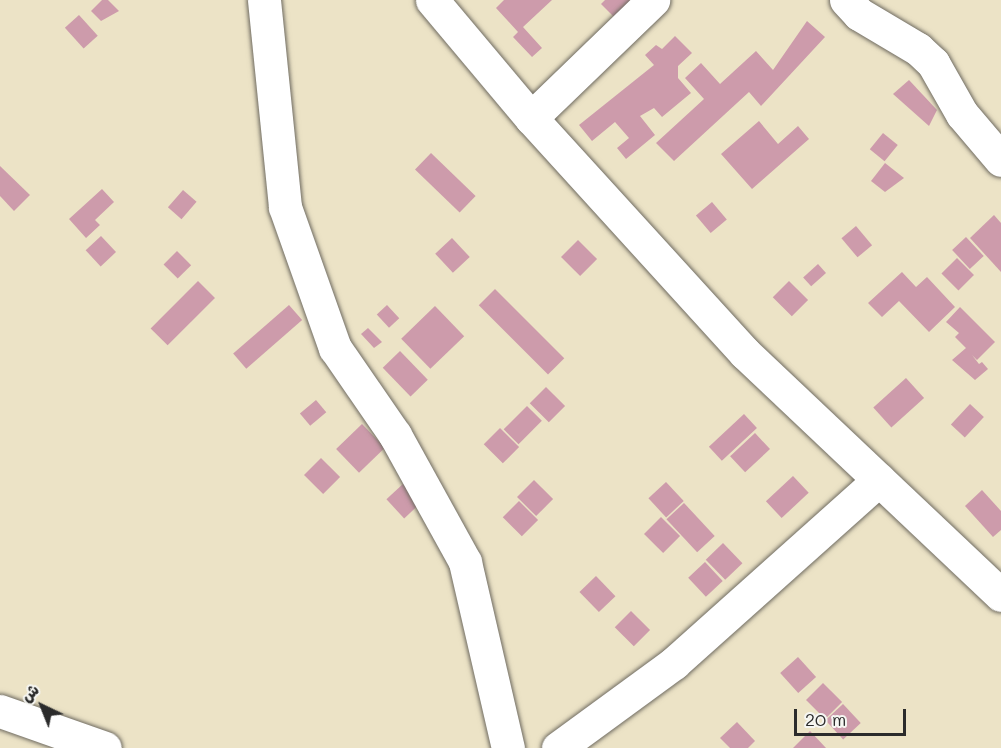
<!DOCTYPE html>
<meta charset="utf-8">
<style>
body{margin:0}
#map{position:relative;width:1001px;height:748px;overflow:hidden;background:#ece3c6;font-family:Mali,"Playpen Sans Arabic",sans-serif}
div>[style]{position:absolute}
.building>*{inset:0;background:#cd9bab;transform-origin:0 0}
.roads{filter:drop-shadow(0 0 2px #6f6b61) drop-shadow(0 0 2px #6f6b61)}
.minor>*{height:33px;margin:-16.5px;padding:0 16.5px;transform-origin:16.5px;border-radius:16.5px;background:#fff}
span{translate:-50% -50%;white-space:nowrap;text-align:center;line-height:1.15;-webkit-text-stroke:5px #f6f6f2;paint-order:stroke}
.north{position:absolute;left:12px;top:676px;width:60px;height:60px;-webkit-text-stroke:4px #f6f6f2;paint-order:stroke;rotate:317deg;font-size:16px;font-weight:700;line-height:24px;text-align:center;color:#2b2b2b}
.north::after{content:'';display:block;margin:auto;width:21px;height:27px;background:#2b2b2b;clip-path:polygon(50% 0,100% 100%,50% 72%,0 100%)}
.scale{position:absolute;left:794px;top:709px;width:112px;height:27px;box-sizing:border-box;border:3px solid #2b2b2b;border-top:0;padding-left:8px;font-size:18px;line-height:21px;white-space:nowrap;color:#2b2b2b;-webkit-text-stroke:4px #f6f6f2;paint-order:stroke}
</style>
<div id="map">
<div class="building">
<div style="clip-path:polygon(102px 0,108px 0,119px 11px,101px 21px,91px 11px)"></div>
<div style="clip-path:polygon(504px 0,552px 0,523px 27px,542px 48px,532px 57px,513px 37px,518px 32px,496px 8px)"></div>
<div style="clip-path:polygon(605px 0,639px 0,618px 21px,601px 4px)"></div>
<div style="left:79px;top:15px;width:28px;height:19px;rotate:48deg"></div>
<div style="clip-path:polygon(807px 21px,825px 37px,761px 106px,749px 92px,674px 161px,656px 143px,704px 99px,685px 78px,701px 63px,720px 84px,756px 51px,773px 70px)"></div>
<div style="clip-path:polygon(675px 36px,692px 53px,678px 66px,678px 78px,691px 93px,662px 117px,654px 108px,640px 116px,655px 135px,626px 159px,617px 148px,629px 138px,615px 122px,592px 141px,579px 125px,654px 65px,645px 55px,656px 45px,662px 49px)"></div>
<div style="clip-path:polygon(909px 80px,937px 110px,929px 126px,893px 94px)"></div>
<div style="clip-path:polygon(759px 121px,778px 144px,798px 126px,809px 139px,752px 189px,721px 154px)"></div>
<div style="left:883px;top:133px;width:19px;height:21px;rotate:39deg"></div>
<div style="left:431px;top:153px;width:62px;height:23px;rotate:44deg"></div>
<div style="clip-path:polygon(885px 163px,904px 178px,885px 192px,871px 181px)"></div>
<div style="clip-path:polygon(0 166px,30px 195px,14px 211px,0 196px)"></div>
<div style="clip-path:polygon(102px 189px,114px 202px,95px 220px,100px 225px,86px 238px,69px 219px)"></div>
<div style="left:183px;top:190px;width:18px;height:23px;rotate:41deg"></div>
<div style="left:712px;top:202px;width:23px;height:21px;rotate:50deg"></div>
<div style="clip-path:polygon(994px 215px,1001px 223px,1001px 272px,970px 238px)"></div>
<div style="left:856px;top:226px;width:25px;height:19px;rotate:50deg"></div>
<div style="left:101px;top:236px;width:22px;height:21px;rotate:47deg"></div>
<div style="left:966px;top:237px;width:26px;height:19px;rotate:47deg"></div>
<div style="left:452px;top:238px;width:26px;height:23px;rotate:47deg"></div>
<div style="left:578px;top:240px;width:27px;height:24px;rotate:45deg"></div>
<div style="left:177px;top:251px;width:20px;height:19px;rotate:45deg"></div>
<div style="left:957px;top:258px;width:24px;height:22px;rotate:45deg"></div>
<div style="left:818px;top:264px;width:12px;height:20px;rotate:48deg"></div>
<div style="clip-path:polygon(902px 272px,916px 287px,927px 277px,955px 307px,929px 332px,899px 301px,882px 317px,868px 303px)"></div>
<div style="left:198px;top:281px;width:24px;height:67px;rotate:45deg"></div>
<div style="left:789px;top:281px;width:27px;height:23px;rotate:45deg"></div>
<div style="left:495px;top:289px;width:98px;height:23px;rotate:45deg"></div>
<div style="left:289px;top:305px;width:20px;height:74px;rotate:49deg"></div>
<div style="left:387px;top:305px;width:18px;height:14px;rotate:47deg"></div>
<div style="left:435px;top:306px;width:42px;height:47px;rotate:46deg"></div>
<div style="clip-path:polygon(960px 307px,995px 342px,977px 360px,972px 355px,979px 364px,982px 362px,988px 369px,975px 380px,952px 360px,966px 348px,955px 337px,959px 333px,946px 322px)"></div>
<div style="clip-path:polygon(368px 328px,382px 342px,374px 348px,361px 334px)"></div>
<div style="left:400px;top:351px;width:40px;height:24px;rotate:46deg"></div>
<div style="left:906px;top:378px;width:27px;height:44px;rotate:48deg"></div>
<div style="left:546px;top:387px;width:27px;height:23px;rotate:45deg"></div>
<div style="left:316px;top:400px;width:16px;height:21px;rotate:50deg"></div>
<div style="left:970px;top:404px;width:19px;height:28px;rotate:43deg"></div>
<div style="left:527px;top:406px;width:21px;height:33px;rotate:45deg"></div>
<div style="left:744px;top:414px;width:19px;height:48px;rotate:47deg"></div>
<div style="left:362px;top:424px;width:33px;height:36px;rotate:46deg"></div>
<div style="left:500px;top:428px;width:27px;height:23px;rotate:45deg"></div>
<div style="left:755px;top:433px;width:22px;height:34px;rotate:47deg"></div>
<div style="left:321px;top:458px;width:27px;height:24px;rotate:45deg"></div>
<div style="left:793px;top:476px;width:23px;height:37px;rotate:47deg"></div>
<div style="left:534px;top:480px;width:27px;height:24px;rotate:45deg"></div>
<div style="left:666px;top:482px;width:26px;height:24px;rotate:47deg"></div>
<div style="left:404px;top:483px;width:26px;height:24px;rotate:47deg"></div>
<div style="clip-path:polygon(982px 490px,1001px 511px,1001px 530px,993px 537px,965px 506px)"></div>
<div style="left:519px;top:501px;width:27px;height:23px;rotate:45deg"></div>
<div style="left:684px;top:503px;width:45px;height:24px;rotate:47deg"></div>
<div style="left:661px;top:517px;width:27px;height:24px;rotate:45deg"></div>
<div style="left:723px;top:543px;width:28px;height:24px;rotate:46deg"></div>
<div style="left:705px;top:562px;width:26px;height:23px;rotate:47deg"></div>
<div style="left:596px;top:576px;width:28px;height:23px;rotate:46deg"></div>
<div style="left:631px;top:611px;width:27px;height:23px;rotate:45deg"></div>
<div style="left:798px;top:657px;width:27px;height:24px;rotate:48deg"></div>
<div style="left:823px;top:683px;width:27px;height:24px;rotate:45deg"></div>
<div style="left:843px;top:704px;width:26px;height:24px;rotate:47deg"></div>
<div style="clip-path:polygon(737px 722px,755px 741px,748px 748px,730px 748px,720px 738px)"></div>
<div style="clip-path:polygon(810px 731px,826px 748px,793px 748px)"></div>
</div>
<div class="roads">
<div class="minor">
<div style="left:264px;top:0;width:208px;rotate:84.2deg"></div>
<div style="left:285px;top:207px;width:150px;rotate:70.5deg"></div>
<div style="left:335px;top:348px;width:106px;rotate:55.4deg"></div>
<div style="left:395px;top:435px;width:145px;rotate:61.1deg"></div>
<div style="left:465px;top:562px;width:191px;rotate:77deg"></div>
<div style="left:432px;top:0;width:154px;rotate:50deg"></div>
<div style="left:531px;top:118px;width:318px;rotate:47.7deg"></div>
<div style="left:745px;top:353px;width:352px;rotate:43.4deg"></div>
<div style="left:846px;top:0;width:19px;rotate:47deg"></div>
<div style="left:859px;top:14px;width:69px;rotate:30.7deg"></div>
<div style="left:918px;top:49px;width:21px;rotate:43deg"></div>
<div style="left:933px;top:63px;width:59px;rotate:60.4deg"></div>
<div style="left:962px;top:114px;width:60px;rotate:49.7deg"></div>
<div style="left:531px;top:118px;width:170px;rotate:-44deg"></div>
<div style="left:0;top:711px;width:111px;rotate:19.4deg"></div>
<div style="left:558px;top:748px;width:144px;rotate:-36.2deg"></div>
<div style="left:674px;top:663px;width:275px;rotate:-41.8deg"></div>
</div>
</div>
<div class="north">ش</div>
<div class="scale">20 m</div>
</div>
